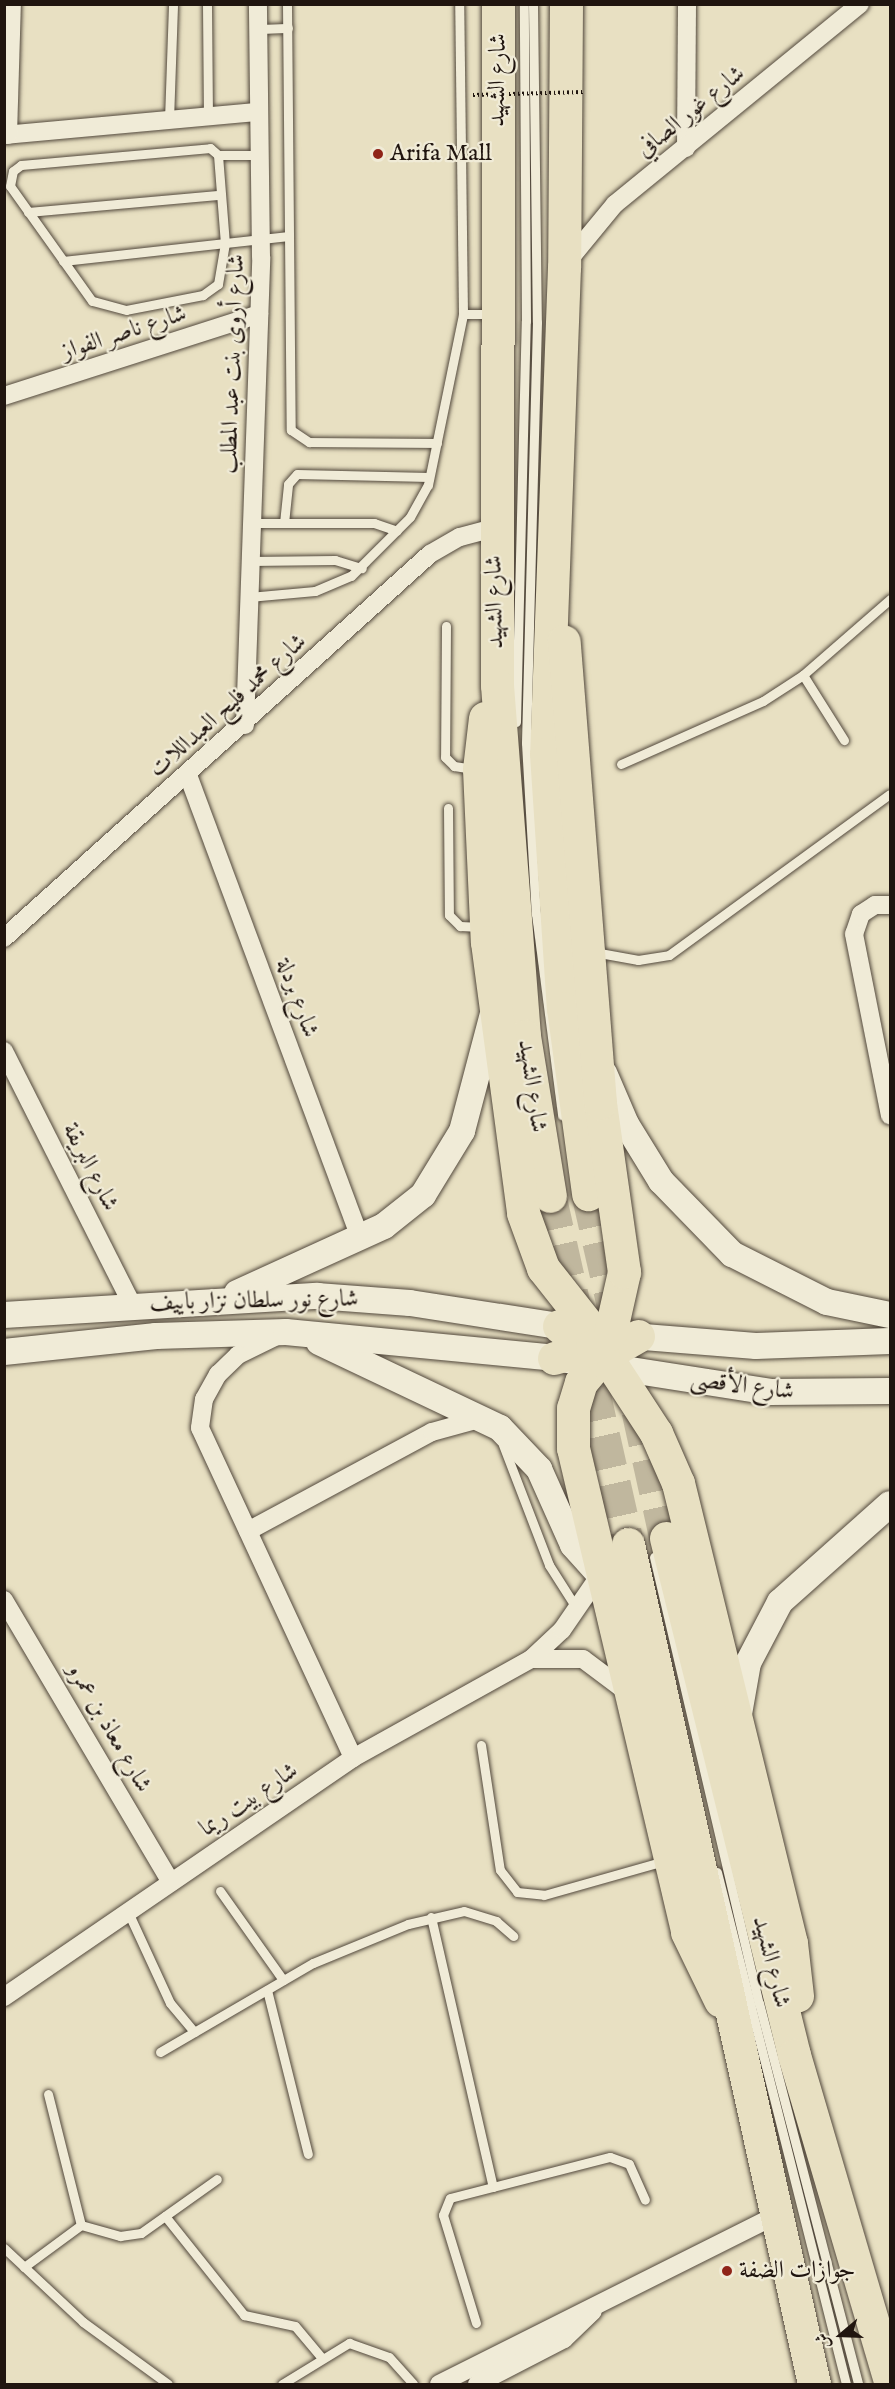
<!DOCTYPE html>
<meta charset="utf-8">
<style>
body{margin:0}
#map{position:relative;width:895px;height:2389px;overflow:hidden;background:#e8e0c2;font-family:"IM FELL English",Amiri,serif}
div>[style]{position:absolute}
.highway-tunnel>*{height:33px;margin-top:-16.5px;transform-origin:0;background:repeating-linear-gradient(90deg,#c0b79e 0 33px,transparent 0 49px)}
.roads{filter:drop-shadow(0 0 2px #52483c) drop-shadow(0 0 2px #52483c)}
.lane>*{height:9px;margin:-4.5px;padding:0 4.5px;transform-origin:4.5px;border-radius:4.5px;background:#f0ebd7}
.street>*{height:18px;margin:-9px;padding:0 9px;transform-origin:9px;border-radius:9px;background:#f0ebd7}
.secondary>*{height:26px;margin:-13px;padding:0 13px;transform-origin:13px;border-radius:13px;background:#f0ebd7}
.highway>*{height:33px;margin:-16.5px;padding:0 16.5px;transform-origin:16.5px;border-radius:16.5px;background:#e8e0c2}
.path-bridge>*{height:4px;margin-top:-2px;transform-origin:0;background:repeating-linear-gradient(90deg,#20150f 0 1.5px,transparent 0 4.5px)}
.dots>*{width:16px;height:16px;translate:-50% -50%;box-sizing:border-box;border:3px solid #f0ebd7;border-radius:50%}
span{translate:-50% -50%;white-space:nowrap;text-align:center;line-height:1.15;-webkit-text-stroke:4.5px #f0ebd7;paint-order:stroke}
.street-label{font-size:24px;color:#20150f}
.poi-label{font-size:24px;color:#20150f}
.left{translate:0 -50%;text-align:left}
.frame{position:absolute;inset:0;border:6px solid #20150f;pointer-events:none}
.north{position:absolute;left:811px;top:2305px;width:60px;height:60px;-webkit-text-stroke:4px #f0ebd7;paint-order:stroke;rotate:251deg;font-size:16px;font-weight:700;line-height:24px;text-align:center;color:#20150f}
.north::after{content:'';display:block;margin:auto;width:21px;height:27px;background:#20150f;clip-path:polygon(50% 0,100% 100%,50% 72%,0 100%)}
</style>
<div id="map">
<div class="highway-tunnel">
<div style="left:588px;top:1194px;width:126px;rotate:77.2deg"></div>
<div style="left:550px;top:1196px;width:357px;rotate:77.4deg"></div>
<div style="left:638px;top:1411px;width:130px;rotate:77.6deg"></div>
</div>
<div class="roads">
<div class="lane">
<div style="left:207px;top:4px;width:113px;rotate:89.5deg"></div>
<div style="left:287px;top:4px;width:426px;rotate:89.5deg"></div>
<div style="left:291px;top:430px;width:22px;rotate:34deg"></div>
<div style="left:309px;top:442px;width:128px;rotate:0.4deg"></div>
<div style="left:533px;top:4px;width:318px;rotate:89.3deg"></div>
<div style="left:537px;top:322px;width:421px;rotate:91.5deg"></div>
<div style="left:526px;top:743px;width:171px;rotate:86.7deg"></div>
<div style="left:536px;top:914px;width:203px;rotate:82.6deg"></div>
<div style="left:258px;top:29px;width:30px;rotate:-2deg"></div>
<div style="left:169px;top:120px;width:116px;rotate:-88deg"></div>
<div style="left:210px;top:148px;width:11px;rotate:41deg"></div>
<div style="left:218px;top:155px;width:88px;rotate:85.5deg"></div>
<div style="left:225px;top:243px;width:42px;rotate:99.7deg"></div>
<div style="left:218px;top:284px;width:19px;rotate:144deg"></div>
<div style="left:203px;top:295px;width:78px;rotate:169deg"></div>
<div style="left:126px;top:310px;width:35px;rotate:-165deg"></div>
<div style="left:92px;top:301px;width:141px;rotate:-125.5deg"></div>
<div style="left:10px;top:186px;width:15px;rotate:-79deg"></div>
<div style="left:13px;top:171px;width:10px;rotate:-37deg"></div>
<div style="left:21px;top:165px;width:190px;rotate:-5.1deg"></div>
<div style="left:218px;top:155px;width:42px"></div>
<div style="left:28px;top:212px;width:193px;rotate:-5.1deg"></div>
<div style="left:63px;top:261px;width:227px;rotate:-6.3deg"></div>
<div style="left:463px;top:314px;width:31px"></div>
<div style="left:252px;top:523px;width:122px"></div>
<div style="left:374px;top:523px;width:24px;rotate:19deg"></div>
<div style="left:284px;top:523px;width:39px;rotate:-84deg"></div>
<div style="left:288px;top:484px;width:13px;rotate:-48deg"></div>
<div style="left:297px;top:474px;width:132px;rotate:1.3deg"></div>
<div style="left:250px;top:561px;width:85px;rotate:-0.7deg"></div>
<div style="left:335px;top:560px;width:28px;rotate:17deg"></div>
<div style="left:249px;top:597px;width:66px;rotate:-5.2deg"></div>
<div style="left:315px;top:591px;width:39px;rotate:-23deg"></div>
<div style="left:351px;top:576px;width:83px;rotate:-45deg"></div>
<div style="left:410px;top:517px;width:37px;rotate:-61deg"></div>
<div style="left:428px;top:485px;width:175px;rotate:-78.4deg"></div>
<div style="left:463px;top:314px;width:310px;rotate:-90.7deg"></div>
<div style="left:446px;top:626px;width:131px;rotate:90.4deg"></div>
<div style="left:445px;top:757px;width:13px;rotate:45deg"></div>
<div style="left:454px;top:766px;width:18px;rotate:9deg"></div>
<div style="left:803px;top:675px;width:77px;rotate:57.8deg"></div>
<div style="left:516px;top:722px;width:401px;rotate:-88.6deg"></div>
<div style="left:526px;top:321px;width:317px;rotate:-90.4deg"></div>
<div style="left:621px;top:764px;width:155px;rotate:-23.9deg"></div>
<div style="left:763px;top:701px;width:48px;rotate:-33deg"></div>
<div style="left:803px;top:675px;width:116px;rotate:-41.1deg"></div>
<div style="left:448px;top:808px;width:107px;rotate:89.5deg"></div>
<div style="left:449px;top:915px;width:16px;rotate:45deg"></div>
<div style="left:460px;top:926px;width:21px;rotate:3deg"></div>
<div style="left:594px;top:952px;width:45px;rotate:10.3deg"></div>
<div style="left:638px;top:960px;width:31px;rotate:-9deg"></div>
<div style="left:669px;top:955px;width:273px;rotate:-36.1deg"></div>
<div style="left:503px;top:1445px;width:129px;rotate:69deg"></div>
<div style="left:549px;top:1565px;width:52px;rotate:57.5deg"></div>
<div style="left:654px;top:1557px;width:458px;rotate:76.8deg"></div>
<div style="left:759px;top:2003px;width:394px;rotate:75.4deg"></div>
<div style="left:481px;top:1745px;width:126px;rotate:81.4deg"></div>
<div style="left:500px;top:1870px;width:28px;rotate:52deg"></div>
<div style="left:517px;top:1892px;width:27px;rotate:6deg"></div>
<div style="left:544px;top:1895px;width:125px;rotate:-15.8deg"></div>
<div style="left:717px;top:1872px;width:528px;rotate:75.86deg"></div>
<div style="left:220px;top:1891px;width:109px;rotate:54.7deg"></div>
<div style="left:128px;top:1912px;width:100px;rotate:65.2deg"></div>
<div style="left:170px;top:2003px;width:38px;rotate:50deg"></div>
<div style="left:431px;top:1917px;width:277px;rotate:77.1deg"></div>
<div style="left:267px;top:1990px;width:169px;rotate:76deg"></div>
<div style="left:160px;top:2052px;width:177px;rotate:-30.2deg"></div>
<div style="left:313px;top:1963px;width:103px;rotate:-22.3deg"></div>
<div style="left:408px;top:1924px;width:57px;rotate:-13.1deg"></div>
<div style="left:464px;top:1911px;width:34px;rotate:17deg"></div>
<div style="left:496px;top:1921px;width:23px;rotate:41deg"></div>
<div style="left:48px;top:2094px;width:135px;rotate:75.9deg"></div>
<div style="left:165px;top:2216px;width:127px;rotate:51.4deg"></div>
<div style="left:244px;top:2315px;width:52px;rotate:12.2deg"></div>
<div style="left:295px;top:2326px;width:40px;rotate:50deg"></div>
<div style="left:4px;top:2248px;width:108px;rotate:43.1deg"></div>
<div style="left:83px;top:2322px;width:105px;rotate:36.1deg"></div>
<div style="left:24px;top:2267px;width:71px;rotate:-36.4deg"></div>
<div style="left:81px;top:2225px;width:41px;rotate:15.8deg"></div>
<div style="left:120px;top:2236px;width:21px;rotate:-8deg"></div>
<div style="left:141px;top:2233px;width:93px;rotate:-35.4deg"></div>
<div style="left:476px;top:2323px;width:113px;rotate:-107deg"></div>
<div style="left:443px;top:2215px;width:18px;rotate:-68deg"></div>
<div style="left:450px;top:2198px;width:165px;rotate:-14.4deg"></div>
<div style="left:610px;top:2157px;width:20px;rotate:20deg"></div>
<div style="left:629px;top:2164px;width:39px;rotate:66deg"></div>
<div style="left:282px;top:2384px;width:79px;rotate:-31.5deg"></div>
<div style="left:349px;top:2343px;width:42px;rotate:19.3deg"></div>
<div style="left:389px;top:2357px;width:36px;rotate:48deg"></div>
</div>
<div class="street">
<div style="left:4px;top:135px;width:256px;rotate:-5.2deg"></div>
<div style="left:8px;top:135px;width:131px;rotate:-88.3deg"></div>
<div style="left:686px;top:148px;width:144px;rotate:-89.6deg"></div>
<div style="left:568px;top:261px;width:74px;rotate:-50.5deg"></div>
<div style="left:615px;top:204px;width:316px;rotate:-39.2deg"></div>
<div style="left:4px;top:396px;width:268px;rotate:-17.8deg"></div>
<div style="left:245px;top:725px;width:468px;rotate:-88deg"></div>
<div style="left:261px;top:257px;width:253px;rotate:-90.7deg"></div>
<div style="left:188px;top:775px;width:493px;rotate:69.6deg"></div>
<div style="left:890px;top:905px;width:15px;rotate:180deg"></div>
<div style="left:875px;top:905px;width:17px;rotate:147deg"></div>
<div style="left:861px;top:914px;width:21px;rotate:109deg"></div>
<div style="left:854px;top:934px;width:185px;rotate:78.8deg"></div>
<div style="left:4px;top:938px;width:574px;rotate:-42.03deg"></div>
<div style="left:430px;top:554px;width:34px;rotate:-30deg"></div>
<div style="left:460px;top:537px;width:34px;rotate:-15deg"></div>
<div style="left:4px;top:1051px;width:284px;rotate:63.2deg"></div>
<div style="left:279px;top:1335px;width:46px;rotate:154deg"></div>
<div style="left:238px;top:1355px;width:28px;rotate:136deg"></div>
<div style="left:218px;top:1374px;width:29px;rotate:119deg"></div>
<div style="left:204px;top:1399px;width:29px;rotate:98deg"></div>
<div style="left:200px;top:1428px;width:364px;rotate:65.1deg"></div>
<div style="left:248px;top:1531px;width:209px;rotate:-28.3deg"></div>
<div style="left:432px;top:1432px;width:53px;rotate:-15.4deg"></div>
<div style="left:4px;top:1600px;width:328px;rotate:59.4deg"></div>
<div style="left:531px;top:1659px;width:52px"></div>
<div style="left:583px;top:1659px;width:55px;rotate:36.9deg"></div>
<div style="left:4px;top:1997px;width:423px;rotate:-34.4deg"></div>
<div style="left:353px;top:1758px;width:204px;rotate:-29.1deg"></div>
<div style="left:531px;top:1659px;width:42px;rotate:-43.1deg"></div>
<div style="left:562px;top:1630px;width:67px;rotate:-55.4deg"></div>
<div style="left:439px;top:2384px;width:378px;rotate:-26.6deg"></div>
<div style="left:477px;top:2384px;width:98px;rotate:-27.3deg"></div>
<div style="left:564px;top:2339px;width:40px;rotate:-44deg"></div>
</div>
<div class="secondary">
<div style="left:604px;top:1073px;width:56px;rotate:66.7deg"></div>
<div style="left:626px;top:1124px;width:67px;rotate:58.4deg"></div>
<div style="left:661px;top:1181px;width:102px;rotate:45.8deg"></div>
<div style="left:732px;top:1254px;width:106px;rotate:26.8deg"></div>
<div style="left:827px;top:1302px;width:64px;rotate:11.7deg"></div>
<div style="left:237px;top:1293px;width:162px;rotate:-24.5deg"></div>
<div style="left:384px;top:1226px;width:50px;rotate:-38.5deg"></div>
<div style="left:423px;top:1195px;width:75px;rotate:-58.6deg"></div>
<div style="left:462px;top:1131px;width:125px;rotate:-75.2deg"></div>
<div style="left:4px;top:1315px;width:314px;rotate:-3.5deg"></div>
<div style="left:317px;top:1296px;width:93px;rotate:4.3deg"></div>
<div style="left:410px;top:1303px;width:169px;rotate:8.8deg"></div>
<div style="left:619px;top:1335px;width:137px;rotate:4.6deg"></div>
<div style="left:756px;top:1346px;width:134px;rotate:-2.1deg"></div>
<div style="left:319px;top:1342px;width:200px;rotate:25.4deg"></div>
<div style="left:500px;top:1428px;width:57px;rotate:46.4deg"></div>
<div style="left:539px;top:1469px;width:83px;rotate:65.9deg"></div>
<div style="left:573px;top:1545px;width:40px;rotate:48deg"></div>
<div style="left:4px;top:1352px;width:153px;rotate:-6deg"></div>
<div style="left:156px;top:1336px;width:130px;rotate:-1.8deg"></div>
<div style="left:286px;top:1332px;width:269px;rotate:5.5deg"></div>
<div style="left:554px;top:1358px;width:219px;rotate:8.9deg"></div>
<div style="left:770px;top:1392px;width:120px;rotate:-0.5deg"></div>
<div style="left:739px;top:1714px;width:52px;rotate:-80deg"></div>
<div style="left:748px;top:1663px;width:69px;rotate:-62.3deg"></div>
<div style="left:780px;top:1602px;width:147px;rotate:-41.7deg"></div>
</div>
<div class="highway">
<div style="left:498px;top:4px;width:681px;rotate:90.08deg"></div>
<div style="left:497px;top:685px;width:352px;rotate:85.6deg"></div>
<div style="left:524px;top:1036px;width:162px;rotate:80.8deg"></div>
<div style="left:566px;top:4px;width:263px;rotate:90.4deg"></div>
<div style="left:564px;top:267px;width:487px;rotate:92.1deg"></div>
<div style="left:546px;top:754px;width:255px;rotate:86.2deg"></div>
<div style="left:563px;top:1008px;width:188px;rotate:82.3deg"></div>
<div style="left:485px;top:718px;width:51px;rotate:96.7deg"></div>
<div style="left:479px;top:769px;width:173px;rotate:87.4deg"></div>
<div style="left:487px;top:942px;width:273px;rotate:82.4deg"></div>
<div style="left:523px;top:1213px;width:59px;rotate:70deg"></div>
<div style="left:543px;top:1268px;width:90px;rotate:51.7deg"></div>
<div style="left:559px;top:1326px;width:68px;rotate:37.2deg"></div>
<div style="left:613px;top:1367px;width:79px;rotate:56.9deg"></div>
<div style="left:656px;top:1433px;width:55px;rotate:66.3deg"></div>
<div style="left:678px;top:1483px;width:474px;rotate:76.2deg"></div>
<div style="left:791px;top:1943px;width:53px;rotate:83.5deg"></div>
<div style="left:638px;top:1336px;width:40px;rotate:150.3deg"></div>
<div style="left:603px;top:1356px;width:34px;rotate:130deg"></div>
<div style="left:581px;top:1382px;width:27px;rotate:107deg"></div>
<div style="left:573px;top:1408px;width:40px;rotate:90deg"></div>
<div style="left:573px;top:1448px;width:497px;rotate:76.7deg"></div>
<div style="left:687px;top:1932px;width:76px;rotate:64.1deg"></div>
<div style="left:554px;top:1358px;width:40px;rotate:-16deg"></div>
<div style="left:592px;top:1347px;width:22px;rotate:-36deg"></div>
<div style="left:610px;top:1334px;width:64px;rotate:-77.3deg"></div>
<div style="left:624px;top:1272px;width:171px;rotate:-98.1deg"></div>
<div style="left:600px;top:1103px;width:463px;rotate:-94.5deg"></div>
<div style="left:666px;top:1538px;width:533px;rotate:76.09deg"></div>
<div style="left:794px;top:2055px;width:341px;rotate:73.6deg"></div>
<div style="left:628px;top:1544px;width:860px;rotate:77.51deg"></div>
</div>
</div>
<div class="path-bridge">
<div style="left:473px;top:95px;width:110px;rotate:-1.6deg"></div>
</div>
<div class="dots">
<div style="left:378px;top:154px;background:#8f2418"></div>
<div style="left:727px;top:2271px;background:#8f2418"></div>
</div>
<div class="street-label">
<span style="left:498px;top:80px;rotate:-89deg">شارع الشهيد</span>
<span style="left:691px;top:112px;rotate:-39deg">شارع غور الصافي</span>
<span style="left:124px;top:333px;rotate:-18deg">شارع ناصر الفواز</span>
<span style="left:233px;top:364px;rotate:-88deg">شارع أروى بنت عبد المطلب</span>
<span style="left:495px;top:602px;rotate:-91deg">شارع الشهيد</span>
<span style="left:228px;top:706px;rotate:-42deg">شارع محمد فليح العبداللات</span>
<span style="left:297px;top:998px;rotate:70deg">شارع بردلة</span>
<span style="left:532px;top:1086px;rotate:82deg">شارع الشهيد</span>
<span style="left:90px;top:1167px;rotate:63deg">شارع البريقة</span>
<span style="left:254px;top:1301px;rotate:-1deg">شارع نور سلطان نزار باييف</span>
<span style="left:742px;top:1386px;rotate:7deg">شارع الأقصى</span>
<span style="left:109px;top:1728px;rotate:60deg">شارع معاذ بن عمرو</span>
<span style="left:249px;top:1800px;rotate:-34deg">شارع بيت ريما</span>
<span style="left:771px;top:1962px;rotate:76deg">شارع الشهيد</span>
</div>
<div class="poi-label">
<span class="left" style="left:390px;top:154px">Arifa Mall</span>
<span class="left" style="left:739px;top:2271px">جوازات الضفة</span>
</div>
<div class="frame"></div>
<div class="north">ش</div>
</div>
